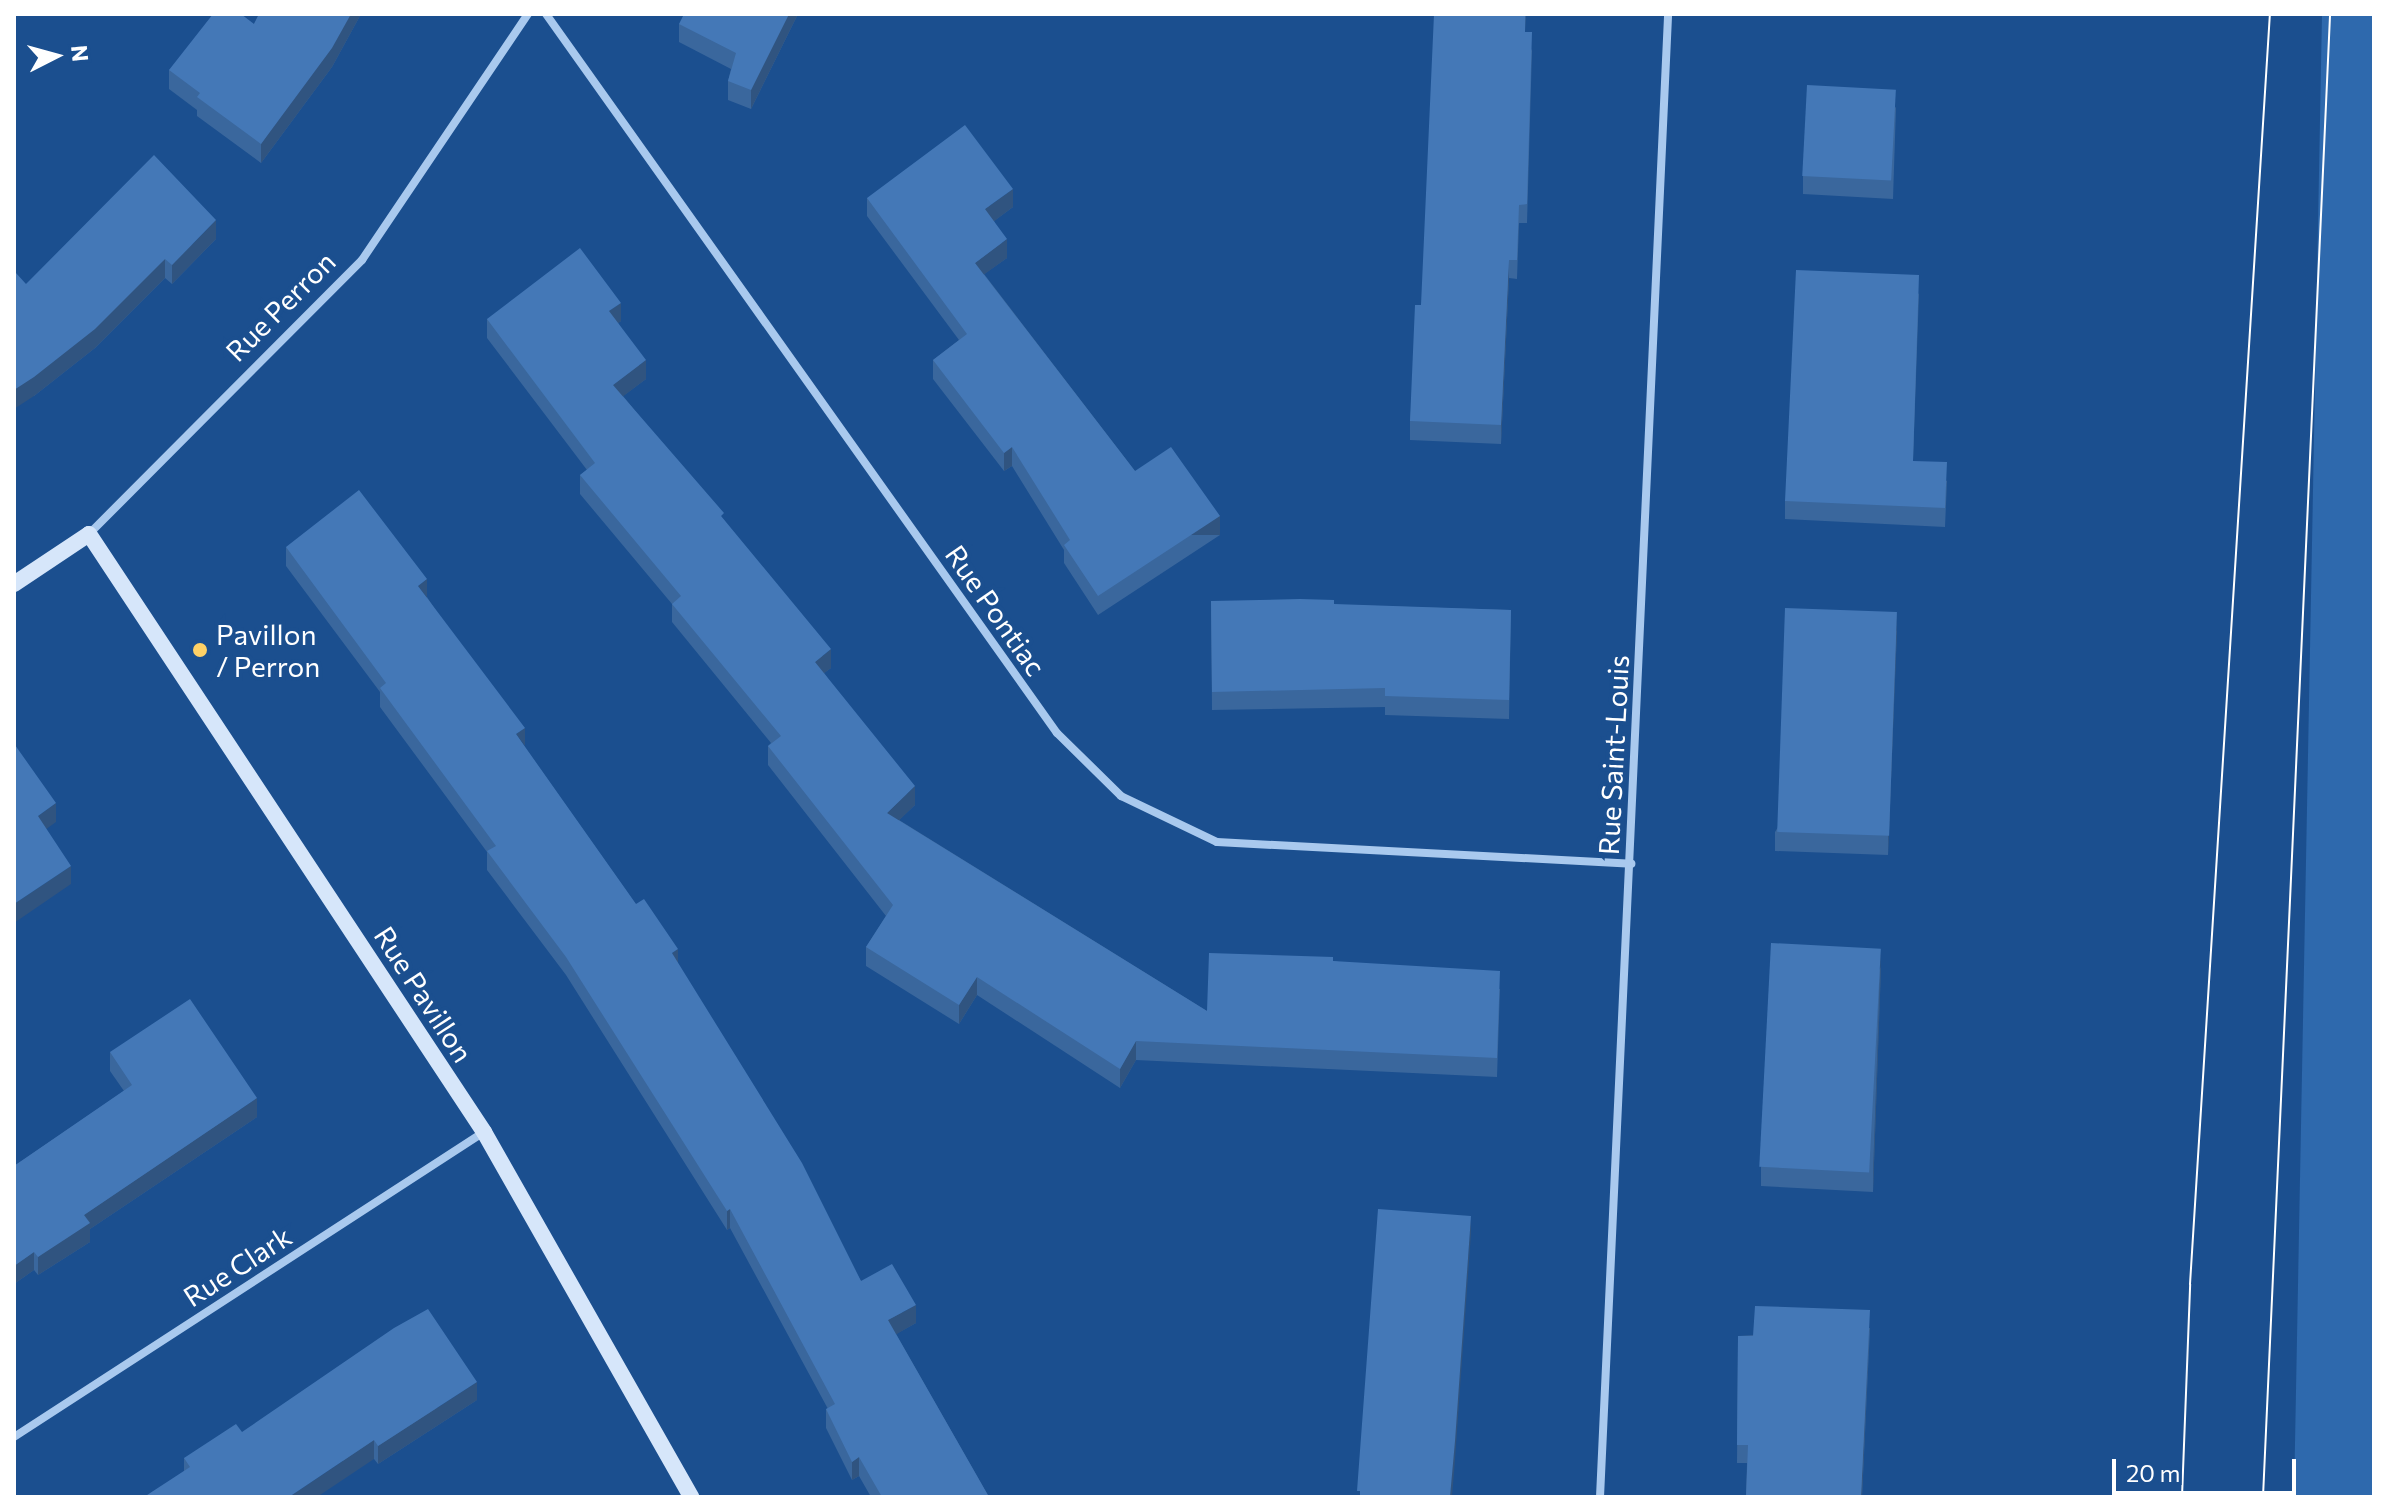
<!DOCTYPE html>
<style>
body{margin:0}
#map{position:relative;width:2388px;height:1511px;overflow:hidden;background:#1b4f8f;font-family:Commissioner,sans-serif}
div>[style]{position:absolute}
.green>*{inset:0;background:#2e69ad}
.street>*{height:8px;margin:-4px;padding:0 4px;transform-origin:4px;border-radius:4px;background:#a9c9ee}
.secondary>*{height:16px;margin:-8px;padding:0 8px;transform-origin:8px;border-radius:8px;background:#d6e6fa}
.tram>*{height:2px;margin:-1px;padding:0 1px;transform-origin:1px;border-radius:1px;background:#fff}
.wall>*{inset:0;background:#3a679d}
.shaded-wall>*{inset:0;background:#305480;transform-origin:0 0}
.building>*{inset:0;background:#4478b7;transform-origin:0 0}
.dots>*{width:22px;height:22px;translate:-50% -50%;box-sizing:border-box;border:4px solid #1b4f8f;border-radius:50%}
span{translate:-50% -50%;white-space:nowrap;text-align:center;line-height:1.15;-webkit-text-stroke:8px #1b4f8f;paint-order:stroke}
.street-label{font-size:28px;color:#fff}
.poi-label{font-size:28px;color:#fff}
.left{translate:0 -50%;text-align:left}
.frame{position:absolute;inset:0;border:16px solid #fff;pointer-events:none}
.north{position:absolute;left:16px;top:16px;width:80px;height:80px;-webkit-text-stroke:6px #1b4f8f;paint-order:stroke;rotate:84deg;font-size:22px;font-weight:700;line-height:32px;text-align:center;color:#fff}
.north::after{content:'';display:block;margin:auto;width:28px;height:36px;background:#fff;clip-path:polygon(50% 0,100% 100%,50% 72%,0 100%)}
.scale{position:absolute;left:2112px;top:1459px;width:184px;height:36px;box-sizing:border-box;border:4px solid #fff;border-top:0;padding-left:10px;font-size:24px;line-height:28px;white-space:nowrap;color:#fff;-webkit-text-stroke:6px #1b4f8f;paint-order:stroke}
</style>
<div id="map">
<div class="green">
<div style="clip-path:polygon(2322px 14px,2374px 14px,2374px 1497px,2294px 1497px)"></div>
</div>
<div class="street">
<div style="left:546px;top:14px;width:882px;rotate:54.6deg"></div>
<div style="left:1057px;top:733px;width:90px;rotate:44.5deg"></div>
<div style="left:1121px;top:796px;width:106px;rotate:25.6deg"></div>
<div style="left:1217px;top:842px;width:415px;rotate:3deg"></div>
<div style="left:89px;top:534px;width:387px;rotate:-45.1deg"></div>
<div style="left:362px;top:260px;width:297px;rotate:-56deg"></div>
<div style="left:14px;top:1437px;width:560px;rotate:-32.98deg"></div>
<div style="left:1600px;top:1497px;width:1485px;rotate:-87.37deg"></div>
</div>
<div class="secondary">
<div style="left:14px;top:584px;width:90px;rotate:-33.7deg"></div>
<div style="left:89px;top:534px;width:717px;rotate:56.55deg"></div>
<div style="left:484px;top:1132px;width:420px;rotate:60.4deg"></div>
</div>
<div class="tram">
<div style="left:2182px;top:1497px;width:213px;rotate:-87.8deg"></div>
<div style="left:2190px;top:1284px;width:1273px;rotate:-86.4deg"></div>
<div style="left:2263px;top:1497px;width:1485px;rotate:-87.41deg"></div>
</div>
<div class="wall">
<div style="clip-path:polygon(259px 14px,361px 14px,332px 67px,261px 163px,197px 116px,197px 110px,169px 89px,169px 70px,254px 24px)"></div>
<div style="clip-path:polygon(798px 14px,751px 109px,728px 100px,728px 81px,731px 69px,679px 42px,679px 24px)"></div>
<div style="clip-path:polygon(1526px 14px,1525px 32px,1532px 51px,1527px 223px,1519px 223px,1517px 279px,1509px 278px,1501px 444px,1410px 440px,1410px 421px,1421px 305px)"></div>
<div style="clip-path:polygon(1896px 107px,1893px 199px,1803px 194px,1803px 176px)"></div>
<div style="clip-path:polygon(867px 198px,1013px 207px,994px 221px,1007px 258px,984px 274px,1135px 471px,1220px 535px,1098px 615px,1064px 563px,1064px 550px,1012px 466px,1004px 471px,933px 379px,933px 360px,959px 340px,867px 216px)"></div>
<div style="clip-path:polygon(216px 239px,172px 284px,165px 278px,95px 348px,34px 396px,26px 284px)"></div>
<div style="clip-path:polygon(1919px 293px,1913px 461px,1947px 481px,1945px 527px,1785px 519px,1785px 501px)"></div>
<div style="clip-path:polygon(487px 319px,621px 321px,618px 323px,646px 379px,623px 396px,724px 520px,831px 668px,824px 673px,915px 805px,899px 820px,1207px 1011px,1333px 961px,1500px 989px,1497px 1077px,1136px 1060px,1120px 1088px,977px 995px,959px 1024px,866px 966px,866px 947px,886px 916px,768px 765px,768px 746px,771px 743px,672px 622px,672px 604px,580px 494px,580px 475px,587px 470px,487px 338px)"></div>
<div style="clip-path:polygon(286px 547px,427px 597px,524px 746px,678px 964px,861px 1281px,916px 1323px,896px 1334px,989px 1497px,871px 1497px,859px 1476px,852px 1480px,826px 1428px,826px 1409px,828px 1409px,730px 1228px,727px 1230px,566px 975px,487px 870px,487px 852px,380px 707px,380px 692px,286px 566px)"></div>
<div style="clip-path:polygon(1211px 601px,1511px 610px,1509px 719px,1385px 715px,1385px 707px,1212px 710px)"></div>
<div style="clip-path:polygon(1897px 630px,1888px 855px,1775px 851px,1775px 832px)"></div>
<div style="clip-path:polygon(1881px 967px,1873px 1192px,1761px 1186px,1761px 1167px)"></div>
<div style="clip-path:polygon(110px 1052px,257px 1117px,90px 1229px,90px 1242px,38px 1275px,34px 1270px,14px 1284px,14px 1166px,124px 1091px,110px 1071px)"></div>
<div style="clip-path:polygon(1870px 1328px,1862px 1497px,1746px 1497px,1747px 1463px,1737px 1463px,1738px 1336px)"></div>
<div style="clip-path:polygon(477px 1400px,378px 1464px,374px 1459px,184px 1471px,184px 1458px)"></div>
</div>
<div class="shaded-wall">
<div style="clip-path:polygon(351px 14px,361px 14px,332px 67px,261px 163px,261px 144px)"></div>
<div style="clip-path:polygon(789px 14px,798px 14px,751px 109px,751px 90px)"></div>
<div style="clip-path:polygon(1013px 189px,1013px 207px,985px 228px,985px 209px)"></div>
<div style="clip-path:polygon(216px 220px,216px 239px,172px 284px,172px 265px)"></div>
<div style="clip-path:polygon(1007px 239px,1007px 258px,975px 281px,975px 263px)"></div>
<div style="clip-path:polygon(165px 259px,165px 278px,95px 348px,34px 396px,14px 409px,14px 390px)"></div>
<div style="clip-path:polygon(1509px 260px,1509px 278px,1501px 444px,1501px 425px)"></div>
<div style="clip-path:polygon(621px 303px,621px 321px,609px 330px,609px 311px)"></div>
<div style="clip-path:polygon(646px 360px,646px 379px,613px 404px,613px 385px)"></div>
<div style="clip-path:polygon(1012px 447px,1012px 466px,1004px 471px,1004px 453px)"></div>
<div style="left:1220px;top:516px;width:19px;height:146px;rotate:90deg"></div>
<div style="clip-path:polygon(427px 579px,427px 598px,418px 586px)"></div>
<div style="clip-path:polygon(1897px 612px,1897px 630px,1888px 855px,1888px 836px)"></div>
<div style="clip-path:polygon(831px 649px,831px 668px,815px 680px,815px 662px)"></div>
<div style="clip-path:polygon(525px 728px,525px 746px,516px 734px)"></div>
<div style="clip-path:polygon(915px 786px,915px 805px,887px 832px,887px 813px)"></div>
<div style="clip-path:polygon(56px 803px,56px 822px,38px 835px,38px 816px)"></div>
<div style="clip-path:polygon(71px 866px,71px 884px,14px 923px,14px 904px)"></div>
<div style="clip-path:polygon(1881px 948px,1881px 967px,1873px 1192px,1873px 1173px)"></div>
<div style="clip-path:polygon(678px 949px,678px 967px,672px 953px)"></div>
<div style="clip-path:polygon(977px 977px,977px 995px,959px 1024px,959px 1005px)"></div>
<div style="clip-path:polygon(1136px 1041px,1136px 1060px,1120px 1088px,1120px 1069px)"></div>
<div style="clip-path:polygon(257px 1098px,257px 1117px,90px 1229px,90px 1242px,38px 1275px,38px 1257px,84px 1215px)"></div>
<div style="clip-path:polygon(730px 1209px,730px 1228px,727px 1230px,727px 1211px)"></div>
<div style="clip-path:polygon(1471px 1216px,1471px 1234px,1455px 1460px,1452px 1497px,1450px 1497px)"></div>
<div style="clip-path:polygon(34px 1252px,34px 1270px,14px 1284px,14px 1266px)"></div>
<div style="clip-path:polygon(916px 1305px,916px 1323px,888px 1339px,888px 1320px)"></div>
<div style="clip-path:polygon(1870px 1310px,1862px 1497px,1861px 1497px)"></div>
<div style="clip-path:polygon(477px 1382px,477px 1400px,378px 1464px,378px 1446px)"></div>
<div style="clip-path:polygon(374px 1440px,374px 1459px,317px 1497px,289px 1497px)"></div>
<div style="clip-path:polygon(859px 1457px,859px 1476px,852px 1480px,852px 1462px)"></div>
</div>
<div class="building">
<div style="clip-path:polygon(213px 14px,241px 14px,254px 24px,259px 14px,351px 14px,332px 48px,261px 144px,197px 97px,200px 93px,169px 70px)"></div>
<div style="clip-path:polygon(684px 14px,789px 14px,751px 90px,728px 81px,736px 53px,679px 24px)"></div>
<div style="clip-path:polygon(1434px 14px,1525px 14px,1525px 32px,1532px 32px,1527px 204px,1519px 205px,1517px 260px,1509px 260px,1501px 425px,1410px 421px,1415px 305px,1421px 305px)"></div>
<div style="left:1807px;top:85px;width:89px;height:91px;rotate:3deg"></div>
<div style="clip-path:polygon(965px 125px,1013px 189px,985px 209px,1007px 239px,975px 263px,1135px 471px,1171px 447px,1220px 516px,1098px 596px,1064px 545px,1070px 540px,1012px 447px,1004px 453px,933px 360px,967px 334px,867px 198px)"></div>
<div style="clip-path:polygon(154px 155px,216px 220px,172px 265px,165px 259px,95px 329px,34px 377px,14px 390px,14px 275px,16px 273px,26px 284px)"></div>
<div style="clip-path:polygon(580px 248px,621px 303px,609px 311px,646px 360px,613px 385px,724px 513px,721px 516px,831px 649px,815px 662px,915px 786px,887px 813px,1207px 1011px,1209px 953px,1333px 957px,1333px 961px,1500px 971px,1497px 1058px,1136px 1041px,1120px 1069px,977px 977px,959px 1005px,866px 947px,893px 905px,768px 746px,781px 736px,672px 604px,681px 596px,580px 475px,595px 463px,487px 319px)"></div>
<div style="clip-path:polygon(1796px 270px,1919px 275px,1913px 461px,1947px 462px,1945px 508px,1785px 501px)"></div>
<div style="clip-path:polygon(359px 490px,427px 579px,418px 586px,525px 728px,516px 734px,636px 904px,644px 899px,678px 949px,672px 953px,802px 1163px,861px 1281px,892px 1264px,916px 1305px,888px 1320px,989px 1497px,882px 1497px,859px 1457px,852px 1462px,826px 1409px,835px 1404px,730px 1209px,727px 1211px,566px 957px,487px 851px,496px 846px,380px 688px,386px 683px,286px 547px)"></div>
<div style="clip-path:polygon(1300px 599px,1334px 600px,1334px 604px,1511px 610px,1509px 700px,1385px 696px,1385px 688px,1212px 692px,1211px 601px)"></div>
<div style="left:1785px;top:608px;width:112px;height:224px;rotate:2deg"></div>
<div style="clip-path:polygon(15px 745px,56px 803px,38px 816px,71px 866px,14px 904px,14px 746px)"></div>
<div style="left:1771px;top:943px;width:110px;height:224px;rotate:3deg"></div>
<div style="clip-path:polygon(190px 999px,257px 1098px,84px 1215px,90px 1223px,38px 1257px,34px 1252px,14px 1266px,14px 1166px,132px 1085px,110px 1052px)"></div>
<div style="clip-path:polygon(1378px 1209px,1471px 1216px,1455px 1441px,1450px 1497px,1360px 1497px,1360px 1491px,1357px 1491px)"></div>
<div style="clip-path:polygon(1755px 1306px,1870px 1310px,1861px 1497px,1746px 1497px,1748px 1445px,1737px 1445px,1738px 1336px,1753px 1336px)"></div>
<div style="clip-path:polygon(428px 1309px,477px 1382px,378px 1446px,374px 1440px,289px 1497px,144px 1497px,190px 1467px,184px 1458px,236px 1424px,242px 1432px,394px 1328px)"></div>
</div>
<div class="dots">
<div style="left:200px;top:650px;background:#ffd166"></div>
</div>
<div class="street-label">
<span style="left:280px;top:306px;rotate:-45deg">Rue Perron</span>
<span style="left:996px;top:610px;rotate:55deg">Rue Pontiac</span>
<span style="left:1613px;top:755px;rotate:-87deg">Rue Saint-Louis</span>
<span style="left:424px;top:994px;rotate:57deg">Rue Pavillon</span>
<span style="left:237px;top:1266px;rotate:-33deg">Rue Clark</span>
</div>
<div class="poi-label">
<span class="left" style="left:216px;top:650px">Pavillon<br>/ Perron</span>
</div>
<div class="frame"></div>
<div class="north">N</div>
<div class="scale">20 m</div>
</div>
